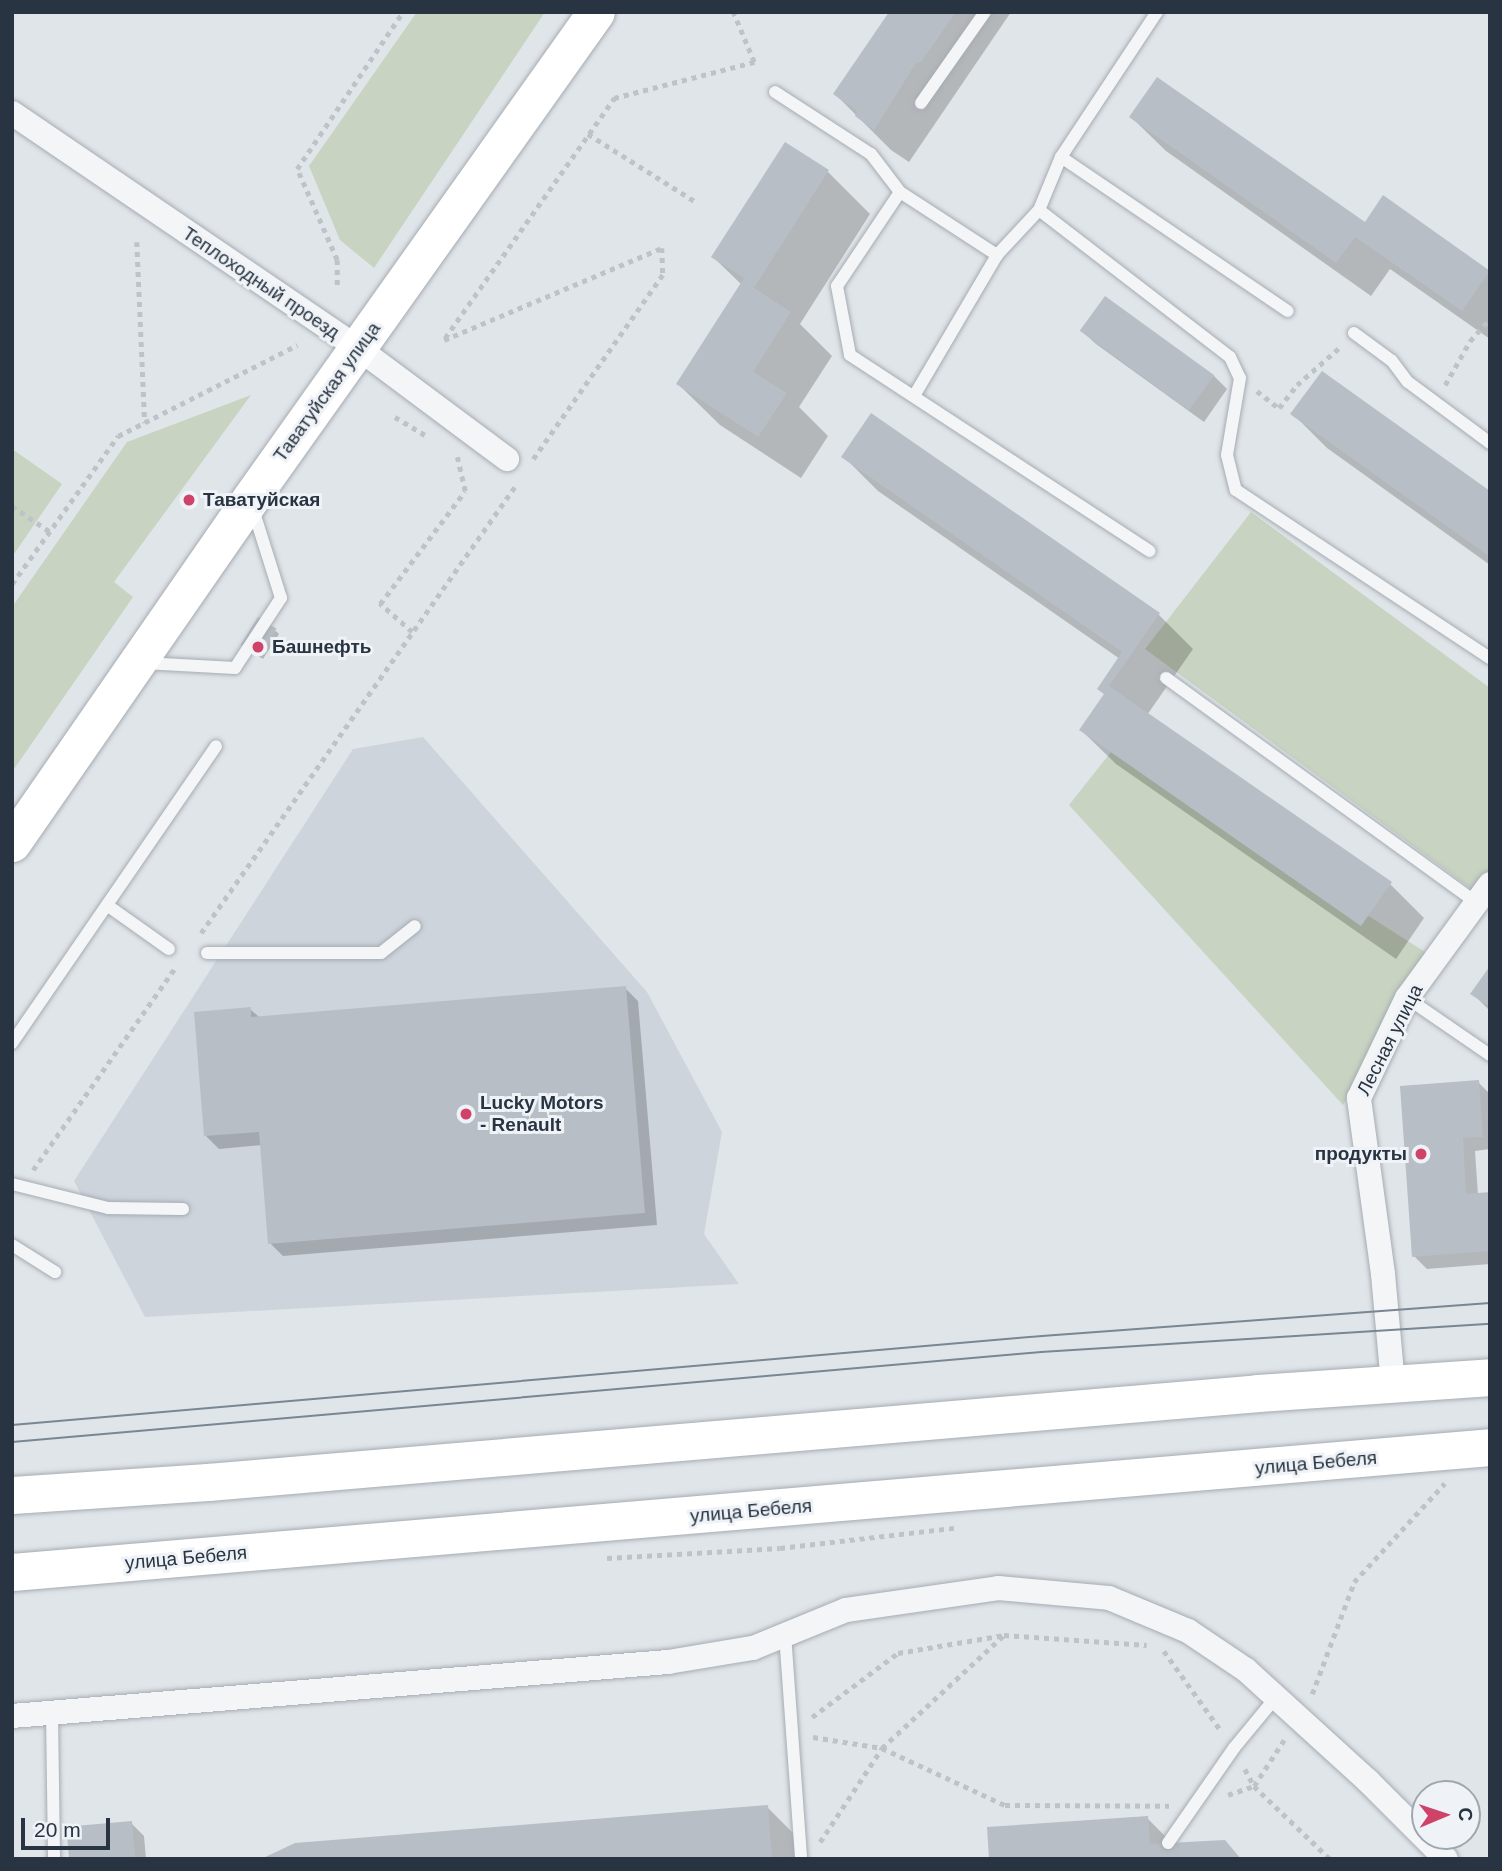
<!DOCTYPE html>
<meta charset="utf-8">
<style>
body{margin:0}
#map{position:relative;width:1502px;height:1871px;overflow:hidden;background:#e0e5e9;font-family:Arial,sans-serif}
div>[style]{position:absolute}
.built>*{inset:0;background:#ced4db}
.green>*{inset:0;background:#c8d3c1}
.shadow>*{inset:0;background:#0003}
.building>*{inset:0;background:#b7bec6;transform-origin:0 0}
.path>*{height:4.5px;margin-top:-2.25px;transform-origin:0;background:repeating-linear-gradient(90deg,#bec3c8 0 5px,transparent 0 10px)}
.roads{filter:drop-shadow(0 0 2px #a5acb3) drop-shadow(0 0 2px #a5acb3)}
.lane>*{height:12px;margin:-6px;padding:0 6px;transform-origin:6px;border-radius:6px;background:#f3f5f7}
.street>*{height:24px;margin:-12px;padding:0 12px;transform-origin:12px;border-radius:12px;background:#f3f5f7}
.primary>*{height:37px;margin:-18.5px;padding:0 18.5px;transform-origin:18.5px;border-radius:18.5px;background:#fff}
.tram>*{height:2px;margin:-1px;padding:0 1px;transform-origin:1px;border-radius:1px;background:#798693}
.dots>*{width:19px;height:19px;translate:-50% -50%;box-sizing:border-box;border:4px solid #eff3f7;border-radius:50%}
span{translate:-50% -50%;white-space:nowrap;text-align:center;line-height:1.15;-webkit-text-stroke:6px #eff3f7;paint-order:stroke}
.street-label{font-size:19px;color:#283441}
.poi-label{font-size:19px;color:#283441;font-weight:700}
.left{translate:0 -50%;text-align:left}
.right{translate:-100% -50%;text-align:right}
.frame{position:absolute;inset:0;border:14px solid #283441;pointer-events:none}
.north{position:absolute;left:1411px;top:1780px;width:70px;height:70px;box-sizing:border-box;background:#eff3f7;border:2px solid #9fa7ae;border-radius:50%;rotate:88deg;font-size:19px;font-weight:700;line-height:28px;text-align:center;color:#283441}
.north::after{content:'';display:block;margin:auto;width:24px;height:32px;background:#d04369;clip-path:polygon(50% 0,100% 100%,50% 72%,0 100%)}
.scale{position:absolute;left:21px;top:1818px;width:89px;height:32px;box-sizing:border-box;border:4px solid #283441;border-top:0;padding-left:9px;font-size:21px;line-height:24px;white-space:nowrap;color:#283441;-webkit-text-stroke:5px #eff3f7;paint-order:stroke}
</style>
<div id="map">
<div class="built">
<div style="clip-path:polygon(423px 737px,647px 992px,722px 1132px,704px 1234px,739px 1284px,145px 1317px,74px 1181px,353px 749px)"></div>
</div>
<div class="green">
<div style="clip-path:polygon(417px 12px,545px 12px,374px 268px,340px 240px,309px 166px)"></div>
<div style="clip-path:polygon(251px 395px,114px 582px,133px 597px,12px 772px,12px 607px,127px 442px)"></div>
<div style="clip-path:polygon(12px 449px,62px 484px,12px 557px)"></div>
<div style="clip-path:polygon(1251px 512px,1490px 688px,1490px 883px,1481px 896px,1145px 649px)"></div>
<div style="clip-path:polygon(1111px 752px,1436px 959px,1343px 1105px,1069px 805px)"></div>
</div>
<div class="shadow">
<div style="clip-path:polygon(892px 12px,1011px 12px,909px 162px,891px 150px,835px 94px)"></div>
<div style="clip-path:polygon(1131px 117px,1365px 225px,1489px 272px,1490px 339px,1390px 269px,1371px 296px,1166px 151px)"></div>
<div style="clip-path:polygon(786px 144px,828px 172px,870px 214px,800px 324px,832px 356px,799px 407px,828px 436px,801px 478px,720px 425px,678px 384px,741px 284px,713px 257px)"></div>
<div style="clip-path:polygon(1083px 332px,1214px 376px,1227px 389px,1204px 422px,1096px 344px)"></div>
<div style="clip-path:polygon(1293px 414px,1490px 493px,1490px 565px,1327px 448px)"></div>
<div style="clip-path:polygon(872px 415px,1159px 615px,1193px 649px,1147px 715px,1390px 884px,1424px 918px,1396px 959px,1116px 764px,1081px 730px,1105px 695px,1099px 689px,1120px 659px,878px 491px,844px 457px)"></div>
<div style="clip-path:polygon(276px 631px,279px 634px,263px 659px,246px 648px)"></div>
<div style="clip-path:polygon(1490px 969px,1490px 1011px,1473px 994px)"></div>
<div style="clip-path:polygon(625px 988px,638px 1001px,657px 1225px,283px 1256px,270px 1243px,262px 1145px,219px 1149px,206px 1136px,250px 1009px,260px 1018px)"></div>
<div style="clip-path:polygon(1478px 1082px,1490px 1094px,1490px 1149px,1475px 1151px,1478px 1195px,1490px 1194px,1490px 1264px,1427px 1269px,1414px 1256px)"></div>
<div style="clip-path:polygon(767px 1807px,801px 1841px,803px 1859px,264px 1859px,296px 1845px)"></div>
<div style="clip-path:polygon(1147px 1818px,1173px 1844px,991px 1859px)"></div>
<div style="clip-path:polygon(131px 1823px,144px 1836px,146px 1859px,71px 1859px)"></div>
</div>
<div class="building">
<div style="clip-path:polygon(889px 12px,953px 12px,954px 15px,921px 62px,916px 63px,874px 130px,855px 116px,857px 111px,833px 94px)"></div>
<div style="clip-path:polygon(1157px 77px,1365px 222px,1383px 195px,1490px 271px,1462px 311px,1355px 237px,1336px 263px,1129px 117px)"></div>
<div style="clip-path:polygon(785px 142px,829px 170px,754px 288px,791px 312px,753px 372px,787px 393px,758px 437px,676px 384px,744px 278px,711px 257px)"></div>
<div style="left:1105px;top:296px;width:135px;height:43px;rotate:36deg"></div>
<div style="clip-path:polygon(1322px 371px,1490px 491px,1490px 557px,1290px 414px)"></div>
<div style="clip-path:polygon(871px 413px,1160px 613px,1109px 686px,1392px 882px,1361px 926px,1079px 730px,1104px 694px,1097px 689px,1122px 652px,841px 457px)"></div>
<div style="left:258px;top:617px;width:22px;height:33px;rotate:32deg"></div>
<div style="clip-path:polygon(1490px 966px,1490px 1007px,1470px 994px)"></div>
<div style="clip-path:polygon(626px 986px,645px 1213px,268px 1244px,259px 1132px,204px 1136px,194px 1012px,251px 1007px,251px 1017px)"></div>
<div style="clip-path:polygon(1479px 1080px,1483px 1137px,1463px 1138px,1466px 1194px,1490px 1192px,1490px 1251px,1412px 1257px,1400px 1086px)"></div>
<div style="clip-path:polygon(768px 1805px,772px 1858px,261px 1859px,295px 1843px)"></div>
<div style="clip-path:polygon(1148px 1816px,1150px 1844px,1225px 1840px,1241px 1859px,989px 1859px,987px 1827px)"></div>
<div style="left:132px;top:1821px;width:38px;height:66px;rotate:85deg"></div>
</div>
<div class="path">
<div style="left:588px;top:134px;width:128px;rotate:32.2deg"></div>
<div style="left:137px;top:242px;width:181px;rotate:87.5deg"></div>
<div style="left:337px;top:285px;width:25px;rotate:-90deg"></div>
<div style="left:337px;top:260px;width:99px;rotate:-113.7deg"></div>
<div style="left:297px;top:169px;width:189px;rotate:-56deg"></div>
<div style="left:445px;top:338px;width:294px;rotate:-54.8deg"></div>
<div style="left:614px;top:98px;width:145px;rotate:-14.4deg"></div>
<div style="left:754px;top:62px;width:54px;rotate:-112.8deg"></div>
<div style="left:444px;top:340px;width:237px;rotate:-22.9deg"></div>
<div style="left:662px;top:248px;width:27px;rotate:88deg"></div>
<div style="left:663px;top:275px;width:226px;rotate:125.1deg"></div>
<div style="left:1445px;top:385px;width:51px;rotate:-60.4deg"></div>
<div style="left:1470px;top:341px;width:30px;rotate:-48deg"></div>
<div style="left:1257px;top:391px;width:28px;rotate:38deg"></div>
<div style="left:1279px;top:408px;width:29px;rotate:-52deg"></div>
<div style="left:1297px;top:385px;width:56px;rotate:-41.4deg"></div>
<div style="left:395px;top:417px;width:35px;rotate:31deg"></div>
<div style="left:12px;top:506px;width:45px;rotate:34deg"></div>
<div style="left:12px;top:584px;width:182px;rotate:-54.4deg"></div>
<div style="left:118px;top:436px;width:201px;rotate:-26.9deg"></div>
<div style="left:412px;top:632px;width:43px;rotate:-138.8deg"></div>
<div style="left:380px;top:604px;width:141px;rotate:-53deg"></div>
<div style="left:465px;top:491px;width:35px;rotate:-103deg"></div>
<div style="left:201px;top:933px;width:548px;rotate:-54.89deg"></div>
<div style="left:33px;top:1170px;width:247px;rotate:-54.9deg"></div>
<div style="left:607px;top:1558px;width:173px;rotate:-3.3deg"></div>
<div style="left:780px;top:1548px;width:175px;rotate:-6.6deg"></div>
<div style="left:1164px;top:1651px;width:100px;rotate:54.4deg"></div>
<div style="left:1312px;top:1694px;width:120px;rotate:-69.4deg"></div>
<div style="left:1354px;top:1582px;width:134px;rotate:-47.4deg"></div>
<div style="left:812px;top:1717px;width:107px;rotate:-36.7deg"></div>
<div style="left:898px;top:1653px;width:108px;rotate:-9.6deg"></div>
<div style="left:1004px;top:1635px;width:143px;rotate:4deg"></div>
<div style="left:813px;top:1737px;width:70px;rotate:9.1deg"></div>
<div style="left:882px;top:1748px;width:136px;rotate:24.9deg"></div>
<div style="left:1005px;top:1805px;width:164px;rotate:0.3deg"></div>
<div style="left:1245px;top:1769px;width:19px;rotate:62deg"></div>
<div style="left:1254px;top:1786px;width:105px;rotate:43.8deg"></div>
<div style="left:1228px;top:1795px;width:28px;rotate:-19deg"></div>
<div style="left:1254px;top:1786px;width:55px;rotate:-56.9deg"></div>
<div style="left:820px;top:1842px;width:113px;rotate:-56.6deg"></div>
<div style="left:882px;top:1748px;width:166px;rotate:-42.8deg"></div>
</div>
<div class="roads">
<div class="lane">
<div style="left:775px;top:92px;width:114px;rotate:32.9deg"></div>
<div style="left:871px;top:154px;width:48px;rotate:52.7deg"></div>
<div style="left:900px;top:192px;width:116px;rotate:33deg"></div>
<div style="left:921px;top:103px;width:111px;rotate:-54.9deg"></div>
<div style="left:1061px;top:157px;width:274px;rotate:34.2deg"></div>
<div style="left:900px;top:192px;width:113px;rotate:123.8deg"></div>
<div style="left:837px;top:286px;width:70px;rotate:79.3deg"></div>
<div style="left:850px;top:355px;width:358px;rotate:33.2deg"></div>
<div style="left:1039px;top:210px;width:241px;rotate:37.6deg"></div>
<div style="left:1230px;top:357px;width:23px;rotate:65deg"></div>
<div style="left:1240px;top:378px;width:78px;rotate:99.6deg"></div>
<div style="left:1227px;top:455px;width:36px;rotate:76deg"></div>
<div style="left:1236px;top:490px;width:305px;rotate:33.5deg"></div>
<div style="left:1354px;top:333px;width:47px;rotate:36.4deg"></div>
<div style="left:1392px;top:361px;width:26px;rotate:53deg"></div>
<div style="left:1408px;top:382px;width:102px;rotate:36.6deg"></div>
<div style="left:914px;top:396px;width:164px;rotate:-59.5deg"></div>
<div style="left:997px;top:255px;width:62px;rotate:-47deg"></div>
<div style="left:1039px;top:210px;width:57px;rotate:-67.5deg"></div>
<div style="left:1061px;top:157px;width:174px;rotate:-56.5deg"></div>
<div style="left:144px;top:663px;width:91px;rotate:3.1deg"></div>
<div style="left:235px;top:668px;width:84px;rotate:-56.7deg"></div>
<div style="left:281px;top:598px;width:96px;rotate:-107.5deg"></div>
<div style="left:1166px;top:678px;width:384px;rotate:35.9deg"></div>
<div style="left:107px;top:905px;width:76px;rotate:35.4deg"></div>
<div style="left:207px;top:953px;width:174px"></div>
<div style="left:381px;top:953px;width:43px;rotate:-38.5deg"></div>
<div style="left:1407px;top:998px;width:101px;rotate:34.5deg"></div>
<div style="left:12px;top:1043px;width:360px;rotate:-55.5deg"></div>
<div style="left:12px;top:1184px;width:99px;rotate:14deg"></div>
<div style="left:108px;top:1208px;width:75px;rotate:0.8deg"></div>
<div style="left:12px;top:1245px;width:51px;rotate:32.1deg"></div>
<div style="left:785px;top:1634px;width:226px;rotate:85.9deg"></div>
<div style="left:52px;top:1713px;width:146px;rotate:89.2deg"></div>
<div style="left:1168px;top:1843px;width:116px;rotate:-55.2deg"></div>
<div style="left:1234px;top:1748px;width:66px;rotate:-50.5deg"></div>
</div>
<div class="street">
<div style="left:12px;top:113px;width:418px;rotate:34.2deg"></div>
<div style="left:358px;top:348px;width:186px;rotate:36.7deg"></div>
<div style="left:1393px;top:1384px;width:110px;rotate:-95.2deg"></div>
<div style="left:1383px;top:1274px;width:178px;rotate:-97.8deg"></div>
<div style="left:1359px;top:1098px;width:111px;rotate:-64.4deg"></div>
<div style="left:1407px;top:998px;width:141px;rotate:-53.9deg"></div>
<div style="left:12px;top:1716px;width:658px;rotate:-4.71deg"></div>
<div style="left:668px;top:1662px;width:86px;rotate:-9.4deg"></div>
<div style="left:753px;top:1648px;width:100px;rotate:-22.2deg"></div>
<div style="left:846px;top:1610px;width:154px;rotate:-8.2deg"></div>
<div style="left:998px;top:1588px;width:111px;rotate:5.1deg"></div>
<div style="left:1109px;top:1598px;width:86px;rotate:22.7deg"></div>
<div style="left:1188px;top:1631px;width:70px;rotate:33.9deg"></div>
<div style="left:1246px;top:1670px;width:165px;rotate:42.3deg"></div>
<div style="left:1368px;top:1781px;width:110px;rotate:45deg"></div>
</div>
<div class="primary">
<div style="left:12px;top:843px;width:418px;rotate:-55.3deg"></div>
<div style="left:250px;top:499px;width:597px;rotate:-54.61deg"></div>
<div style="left:12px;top:1495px;width:196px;rotate:-3.8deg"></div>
<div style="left:208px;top:1482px;width:1054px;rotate:-4.84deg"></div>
<div style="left:1258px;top:1393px;width:233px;rotate:-3.9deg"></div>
<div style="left:12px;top:1572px;width:1483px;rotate:-4.83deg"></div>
</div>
</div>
<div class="tram">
<div style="left:12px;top:1425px;width:1034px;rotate:-4.94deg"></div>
<div style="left:1042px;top:1336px;width:449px;rotate:-4.2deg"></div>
<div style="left:12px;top:1442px;width:1033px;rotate:-5deg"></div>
<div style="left:1041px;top:1352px;width:450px;rotate:-3.6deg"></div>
</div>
<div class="dots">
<div style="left:189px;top:500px;background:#d04369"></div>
<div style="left:258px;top:647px;background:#d04369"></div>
<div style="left:466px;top:1114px;background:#d04369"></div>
<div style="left:1421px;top:1154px;background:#d04369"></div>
</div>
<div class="street-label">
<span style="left:261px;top:283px;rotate:34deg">Теплоходный проезд</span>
<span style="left:327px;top:392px;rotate:-54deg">Таватуйская улица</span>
<span style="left:1390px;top:1040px;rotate:-63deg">Лесная улица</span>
<span style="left:1316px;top:1463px;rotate:-5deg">улица Бебеля</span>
<span style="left:751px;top:1511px;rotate:-5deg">улица Бебеля</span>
<span style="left:186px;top:1558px;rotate:-5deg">улица Бебеля</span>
</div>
<div class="poi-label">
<span class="left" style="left:203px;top:500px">Таватуйская</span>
<span class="left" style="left:272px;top:647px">Башнефть</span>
<span class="left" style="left:480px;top:1114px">Lucky Motors<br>- Renault</span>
<span class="right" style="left:1407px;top:1154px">продукты</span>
</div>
<div class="frame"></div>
<div class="north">С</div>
<div class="scale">20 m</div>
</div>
